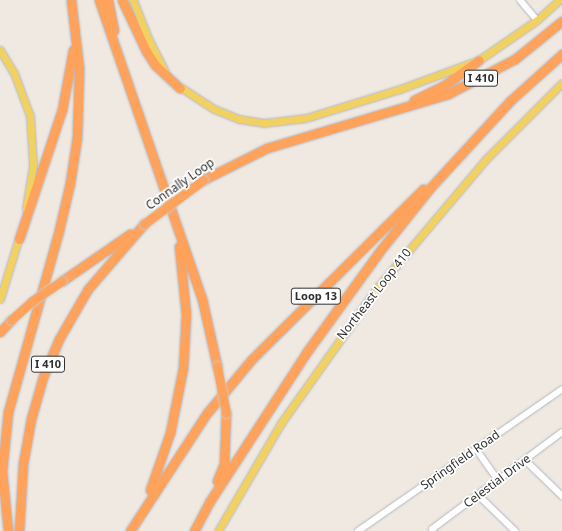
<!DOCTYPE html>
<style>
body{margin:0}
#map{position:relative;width:562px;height:531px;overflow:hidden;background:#efe9e1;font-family:"Noto Sans",sans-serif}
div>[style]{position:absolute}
.roads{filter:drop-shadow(0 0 1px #b4b7c1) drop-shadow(0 0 1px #b4b7c1)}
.minor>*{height:6px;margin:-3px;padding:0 3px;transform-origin:3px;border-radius:3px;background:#fff}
.major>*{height:7px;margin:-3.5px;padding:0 3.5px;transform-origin:3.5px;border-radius:3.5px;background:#f2d163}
.highway>*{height:9px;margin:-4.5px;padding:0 4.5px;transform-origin:4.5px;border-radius:4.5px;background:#ffa35c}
.bridges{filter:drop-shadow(0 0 1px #c9c9c9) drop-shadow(0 0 1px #c9c9c9)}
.highway-bridge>*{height:9px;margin:-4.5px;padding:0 4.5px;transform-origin:4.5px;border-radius:4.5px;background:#ffa35c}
span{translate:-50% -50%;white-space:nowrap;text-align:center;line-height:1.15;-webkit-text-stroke:3.5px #fff;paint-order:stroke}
.shield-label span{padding:1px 3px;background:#fff;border:1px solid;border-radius:3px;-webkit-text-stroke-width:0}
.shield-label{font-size:11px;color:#2e2e2e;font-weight:700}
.street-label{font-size:12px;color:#2e2e2e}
</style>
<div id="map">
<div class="roads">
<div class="minor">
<div style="left:520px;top:0;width:26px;rotate:50deg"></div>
<div style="left:476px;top:449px;width:38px;rotate:55deg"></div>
<div style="left:525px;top:460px;width:52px;rotate:44.2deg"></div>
<div style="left:478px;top:495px;width:52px;rotate:44.2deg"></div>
<div style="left:358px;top:531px;width:249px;rotate:-34.8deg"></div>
<div style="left:433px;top:531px;width:2px;rotate:-117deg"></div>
<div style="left:432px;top:529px;width:162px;rotate:-36.7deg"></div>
</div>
<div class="major">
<div style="left:133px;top:0;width:41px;rotate:68.5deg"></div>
<div style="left:148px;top:38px;width:37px;rotate:63deg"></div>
<div style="left:0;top:50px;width:27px;rotate:59deg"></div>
<div style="left:14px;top:73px;width:46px;rotate:69.6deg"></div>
<div style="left:30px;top:116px;width:49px;rotate:86.5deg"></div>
<div style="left:33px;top:165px;width:44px;rotate:99.2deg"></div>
<div style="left:177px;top:85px;width:44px;rotate:33deg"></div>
<div style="left:214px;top:109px;width:27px;rotate:22deg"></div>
<div style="left:239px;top:119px;width:25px;rotate:9deg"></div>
<div style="left:264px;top:123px;width:42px;rotate:-6.8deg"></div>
<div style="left:306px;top:118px;width:98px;rotate:-17.1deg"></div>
<div style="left:400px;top:89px;width:84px;rotate:-20.2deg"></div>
<div style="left:479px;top:60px;width:70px;rotate:-34.6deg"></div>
<div style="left:537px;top:20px;width:30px;rotate:-42deg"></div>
<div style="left:0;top:299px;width:68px;rotate:-72.9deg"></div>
<div style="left:218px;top:531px;width:125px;rotate:-59.7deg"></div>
<div style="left:281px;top:423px;width:166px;rotate:-54.6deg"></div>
<div style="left:377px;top:288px;width:169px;rotate:-49.8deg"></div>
<div style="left:486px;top:159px;width:107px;rotate:-45deg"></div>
</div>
<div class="highway">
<div style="left:99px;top:0;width:316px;rotate:71deg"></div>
<div style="left:202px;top:299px;width:69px;rotate:77.4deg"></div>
<div style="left:108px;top:0;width:31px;rotate:79deg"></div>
<div style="left:122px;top:0;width:56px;rotate:64.8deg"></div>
<div style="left:146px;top:51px;width:17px;rotate:57deg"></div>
<div style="left:155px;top:65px;width:34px;rotate:43deg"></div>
<div style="left:414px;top:100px;width:34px;rotate:-26deg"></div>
<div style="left:445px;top:85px;width:42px;rotate:-36.3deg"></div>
<div style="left:203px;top:180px;width:72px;rotate:-26.6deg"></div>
<div style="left:267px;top:148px;width:189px;rotate:-16.6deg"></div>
<div style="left:448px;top:94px;width:76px;rotate:-27.6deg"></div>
<div style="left:515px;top:59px;width:60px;rotate:-39deg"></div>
<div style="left:19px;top:239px;width:136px;rotate:-71.6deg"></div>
<div style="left:62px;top:110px;width:61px;rotate:-79.6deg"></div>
<div style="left:62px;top:281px;width:83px;rotate:-34.7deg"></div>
<div style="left:0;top:332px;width:16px;rotate:-47deg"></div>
<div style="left:217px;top:481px;width:18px;rotate:-68deg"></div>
<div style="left:224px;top:464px;width:51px;rotate:-87.8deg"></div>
<div style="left:150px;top:490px;width:60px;rotate:-70.7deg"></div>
<div style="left:170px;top:433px;width:66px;rotate:-78.7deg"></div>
<div style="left:183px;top:368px;width:54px;rotate:-86.8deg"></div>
<div style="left:186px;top:314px;width:68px;rotate:-95.9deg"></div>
<div style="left:8px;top:531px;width:60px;rotate:-95.7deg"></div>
<div style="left:2px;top:471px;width:59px;rotate:-84.2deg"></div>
<div style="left:8px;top:412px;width:189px;rotate:-74.3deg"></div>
<div style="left:59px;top:230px;width:48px;rotate:-76.8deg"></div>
<div style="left:70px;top:183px;width:47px;rotate:-81.3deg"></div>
<div style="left:77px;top:137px;width:69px;rotate:-88.3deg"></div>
<div style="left:79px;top:68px;width:68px;rotate:-96.7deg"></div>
<div style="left:19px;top:531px;width:67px;rotate:-86.6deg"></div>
<div style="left:23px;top:464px;width:46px;rotate:-79.9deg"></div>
<div style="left:31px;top:419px;width:44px;rotate:-74.1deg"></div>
<div style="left:43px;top:377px;width:41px;rotate:-67.2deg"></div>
<div style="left:59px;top:339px;width:58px;rotate:-59.9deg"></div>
<div style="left:88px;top:289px;width:86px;rotate:-49.3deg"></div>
<div style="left:130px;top:531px;width:141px;rotate:-56.9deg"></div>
<div style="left:207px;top:413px;width:70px;rotate:-50.2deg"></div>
<div style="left:252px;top:359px;width:241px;rotate:-44.8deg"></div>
<div style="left:194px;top:531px;width:34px;rotate:-62deg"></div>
<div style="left:210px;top:501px;width:176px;rotate:-57deg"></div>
<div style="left:306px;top:353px;width:125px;rotate:-54.1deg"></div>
<div style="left:379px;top:252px;width:82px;rotate:-51.4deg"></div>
<div style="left:430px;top:188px;width:120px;rotate:-47.4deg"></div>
<div style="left:511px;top:100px;width:69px;rotate:-42deg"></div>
</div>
</div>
<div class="bridges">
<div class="highway-bridge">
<div style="left:144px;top:224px;width:74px;rotate:-36.7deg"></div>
<div style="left:11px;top:320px;width:28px;rotate:-42deg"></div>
<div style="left:32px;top:301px;width:36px;rotate:-34deg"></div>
<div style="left:217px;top:366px;width:48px;rotate:79.2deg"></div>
</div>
</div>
<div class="shield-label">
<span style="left:481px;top:78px">I 410</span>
<span style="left:316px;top:296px">Loop 13</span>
<span style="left:48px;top:364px">I 410</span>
</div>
<div class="street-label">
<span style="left:180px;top:184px;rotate:-35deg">Connally Loop</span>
<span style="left:374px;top:294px;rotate:-52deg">Northeast Loop 410</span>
<span style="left:460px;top:460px;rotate:-35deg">Springfield Road</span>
<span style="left:497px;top:481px;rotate:-37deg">Celestial Drive</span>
</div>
</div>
